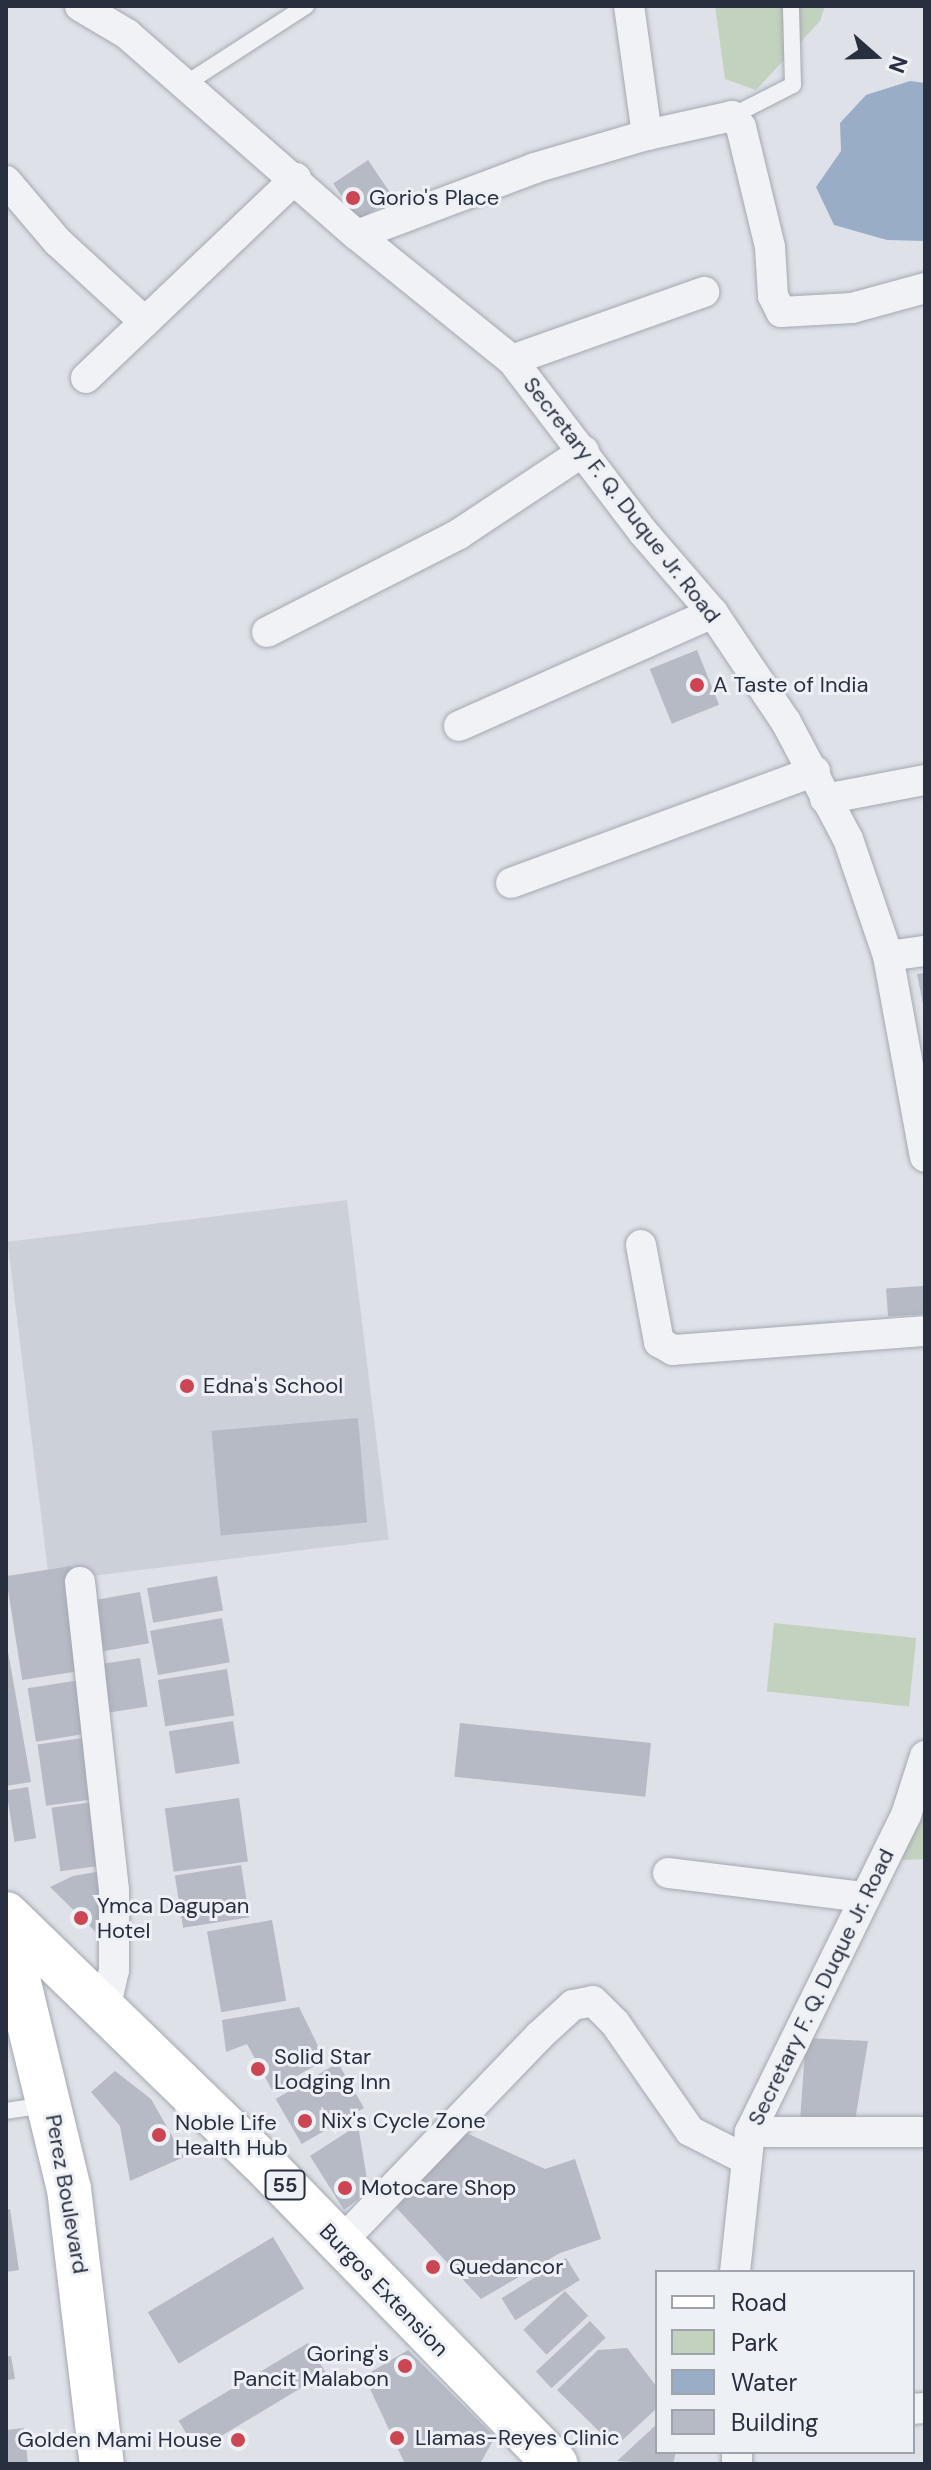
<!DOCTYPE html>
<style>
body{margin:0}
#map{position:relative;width:931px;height:2470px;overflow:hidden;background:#dee1e7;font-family:"DM Sans",sans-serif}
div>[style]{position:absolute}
.built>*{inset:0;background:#ccd0d9;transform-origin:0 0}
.green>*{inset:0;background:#c3d1bf;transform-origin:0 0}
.water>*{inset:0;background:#99adc7}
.building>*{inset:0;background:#b5bac4;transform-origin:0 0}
.roads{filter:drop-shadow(0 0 2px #a4a8b1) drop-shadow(0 0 2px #a4a8b1)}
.lane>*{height:16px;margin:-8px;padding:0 8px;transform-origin:8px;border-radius:8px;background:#f0f2f6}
.street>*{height:30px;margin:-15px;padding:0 15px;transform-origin:15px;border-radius:15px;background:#f0f2f6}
.primary>*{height:44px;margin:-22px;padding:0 22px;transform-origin:22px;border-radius:22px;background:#fff}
.dots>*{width:22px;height:22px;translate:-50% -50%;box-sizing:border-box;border:4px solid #edf0f5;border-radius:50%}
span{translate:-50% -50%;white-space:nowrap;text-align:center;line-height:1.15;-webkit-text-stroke:6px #edf0f5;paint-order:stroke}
.shield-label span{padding:2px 6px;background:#edf0f5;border:2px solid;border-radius:6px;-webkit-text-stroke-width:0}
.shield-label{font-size:20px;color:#282f3e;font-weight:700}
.poi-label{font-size:22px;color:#282f3e}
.left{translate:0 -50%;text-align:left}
.right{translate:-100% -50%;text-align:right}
.street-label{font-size:22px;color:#282f3e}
.frame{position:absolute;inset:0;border:8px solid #282f3e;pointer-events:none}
.legend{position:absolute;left:655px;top:2270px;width:260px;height:184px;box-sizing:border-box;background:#edf0f5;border:2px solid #9ea3ac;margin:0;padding:10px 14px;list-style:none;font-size:24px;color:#282f3e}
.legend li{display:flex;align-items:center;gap:16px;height:40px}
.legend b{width:40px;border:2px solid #9ea3ac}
.north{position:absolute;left:835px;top:16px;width:80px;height:80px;-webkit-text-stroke:6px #edf0f5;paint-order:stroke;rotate:110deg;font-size:22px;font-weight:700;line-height:32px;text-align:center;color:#282f3e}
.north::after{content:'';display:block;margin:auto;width:28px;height:36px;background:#282f3e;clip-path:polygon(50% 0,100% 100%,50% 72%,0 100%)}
</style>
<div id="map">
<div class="built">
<div style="left:347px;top:1200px;width:342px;height:342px;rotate:83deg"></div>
</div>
<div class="green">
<div style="clip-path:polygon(715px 6px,825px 6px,820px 21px,756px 90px,725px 79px)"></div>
<div style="left:774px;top:1623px;width:143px;height:69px;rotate:6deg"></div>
<div style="clip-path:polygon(925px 1780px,925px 1859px,902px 1860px)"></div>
</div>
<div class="water">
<div style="clip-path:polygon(910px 81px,925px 83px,925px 241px,887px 240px,834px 225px,816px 187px,841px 151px,840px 123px,866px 95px)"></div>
</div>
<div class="building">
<div style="left:368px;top:160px;width:45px;height:42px;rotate:56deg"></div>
<div style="left:697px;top:650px;width:59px;height:51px;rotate:68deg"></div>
<div style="clip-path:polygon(925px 973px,925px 1009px,924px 1009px,917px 974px)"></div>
<div style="left:923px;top:1286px;width:28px;height:37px;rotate:86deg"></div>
<div style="left:358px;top:1418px;width:105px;height:147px;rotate:85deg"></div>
<div style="left:71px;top:1566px;width:105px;height:66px;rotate:81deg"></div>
<div style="left:217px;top:1576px;width:35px;height:71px;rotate:80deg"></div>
<div style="left:140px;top:1592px;width:52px;height:54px;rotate:80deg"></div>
<div style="left:222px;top:1618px;width:45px;height:73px;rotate:80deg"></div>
<div style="clip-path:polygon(6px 1640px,31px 1782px,6px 1786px)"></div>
<div style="left:140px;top:1658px;width:49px;height:42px;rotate:81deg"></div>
<div style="left:227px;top:1669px;width:47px;height:70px;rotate:81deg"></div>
<div style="left:80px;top:1680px;width:54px;height:53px;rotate:81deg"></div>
<div style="left:233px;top:1721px;width:43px;height:65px;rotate:81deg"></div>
<div style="left:460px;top:1723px;width:192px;height:54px;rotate:6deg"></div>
<div style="left:90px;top:1737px;width:62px;height:53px;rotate:82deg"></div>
<div style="left:28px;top:1787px;width:52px;height:22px;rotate:81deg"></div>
<div style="left:239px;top:1798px;width:64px;height:75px;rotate:82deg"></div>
<div style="left:100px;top:1801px;width:64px;height:49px;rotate:82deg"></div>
<div style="left:241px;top:1865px;width:53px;height:67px;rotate:81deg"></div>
<div style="clip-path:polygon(107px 1870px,101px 1937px,50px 1887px,73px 1876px)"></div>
<div style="left:272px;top:1920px;width:82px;height:66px;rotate:80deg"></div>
<div style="clip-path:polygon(299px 2007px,325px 2060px,272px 2090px,247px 2044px,226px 2052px,222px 2020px)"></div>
<div style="clip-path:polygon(806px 2038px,868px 2041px,854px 2127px,800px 2120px)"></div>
<div style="left:338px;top:2063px;width:52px;height:72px;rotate:60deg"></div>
<div style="clip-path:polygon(115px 2071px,151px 2099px,184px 2157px,130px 2181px,120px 2126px,91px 2092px)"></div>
<div style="clip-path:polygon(358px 2125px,369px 2191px,344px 2210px,310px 2156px)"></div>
<div style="clip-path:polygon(462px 2131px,545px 2169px,575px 2159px,601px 2239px,560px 2253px,481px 2299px,390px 2201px)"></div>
<div style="clip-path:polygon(10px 2209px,19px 2270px,6px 2272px,6px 2210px)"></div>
<div style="left:273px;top:2237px;width:60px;height:146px;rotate:59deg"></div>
<div style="left:566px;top:2258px;width:26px;height:76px;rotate:58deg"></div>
<div style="left:565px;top:2291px;width:34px;height:57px;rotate:47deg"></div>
<div style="left:590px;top:2321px;width:23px;height:74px;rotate:47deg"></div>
<div style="left:308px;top:2343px;width:35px;height:151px;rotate:59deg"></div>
<div style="clip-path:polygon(627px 2348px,657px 2387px,657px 2408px,615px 2447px,557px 2390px,598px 2350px)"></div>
<div style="clip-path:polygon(408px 2350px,495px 2437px,480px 2464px,405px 2464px,364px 2376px)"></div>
<div style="clip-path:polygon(11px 2356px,15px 2379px,6px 2380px,6px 2357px)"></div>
<div style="clip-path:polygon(657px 2424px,657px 2452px,676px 2452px,673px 2464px,617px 2461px)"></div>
<div style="clip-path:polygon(24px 2428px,28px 2464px,6px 2464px,6px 2430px)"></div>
</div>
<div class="roads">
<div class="lane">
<div style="left:187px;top:83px;width:142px;rotate:-32.9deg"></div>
<div style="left:732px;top:116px;width:68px;rotate:-26.9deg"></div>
<div style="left:793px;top:85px;width:79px;rotate:-91.5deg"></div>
<div style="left:6px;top:2111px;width:40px;rotate:-8.5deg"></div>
</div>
<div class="street">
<div style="left:80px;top:6px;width:55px;rotate:30.8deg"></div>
<div style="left:127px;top:34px;width:305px;rotate:41.2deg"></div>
<div style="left:357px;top:235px;width:199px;rotate:38.9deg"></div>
<div style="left:512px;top:360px;width:216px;rotate:52.7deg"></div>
<div style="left:643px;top:532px;width:107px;rotate:49.2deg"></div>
<div style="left:713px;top:613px;width:131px;rotate:56.2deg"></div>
<div style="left:786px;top:722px;width:132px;rotate:62.1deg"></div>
<div style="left:848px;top:839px;width:124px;rotate:71.1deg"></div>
<div style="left:888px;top:956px;width:204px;rotate:79.6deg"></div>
<div style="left:647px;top:135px;width:87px;rotate:-12.6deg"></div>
<div style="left:732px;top:116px;width:14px;rotate:51deg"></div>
<div style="left:741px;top:127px;width:123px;rotate:76.4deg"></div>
<div style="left:770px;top:247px;width:49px;rotate:86.5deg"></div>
<div style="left:773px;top:296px;width:18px;rotate:63deg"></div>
<div style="left:781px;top:312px;width:71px;rotate:-3.2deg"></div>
<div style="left:852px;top:308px;width:76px;rotate:-15.3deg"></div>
<div style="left:6px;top:181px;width:80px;rotate:49.6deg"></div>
<div style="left:58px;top:242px;width:118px;rotate:42.6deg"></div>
<div style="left:357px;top:235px;width:190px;rotate:-20.6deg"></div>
<div style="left:535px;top:168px;width:117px;rotate:-16.4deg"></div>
<div style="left:647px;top:135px;width:130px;rotate:-97.9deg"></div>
<div style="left:512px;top:360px;width:204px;rotate:-19.5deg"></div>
<div style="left:86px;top:378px;width:290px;rotate:-43.6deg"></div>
<div style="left:267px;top:632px;width:216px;rotate:-27deg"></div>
<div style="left:459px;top:534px;width:150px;rotate:-33.6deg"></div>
<div style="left:459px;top:726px;width:278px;rotate:-24deg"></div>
<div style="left:825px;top:799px;width:102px;rotate:-10.8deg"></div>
<div style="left:511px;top:883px;width:324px;rotate:-20.2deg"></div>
<div style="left:888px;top:956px;width:37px;rotate:-8deg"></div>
<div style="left:641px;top:1245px;width:99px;rotate:79.5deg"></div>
<div style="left:659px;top:1342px;width:16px;rotate:30deg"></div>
<div style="left:673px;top:1350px;width:253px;rotate:-4.3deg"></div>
<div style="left:80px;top:1582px;width:310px;rotate:83.7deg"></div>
<div style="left:114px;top:1890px;width:80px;rotate:90deg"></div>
<div style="left:114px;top:1970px;width:41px;rotate:102.7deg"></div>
<div style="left:668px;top:1873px;width:197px;rotate:7deg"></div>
<div style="left:750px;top:2132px;width:175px"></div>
<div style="left:338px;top:2245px;width:290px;rotate:-46.1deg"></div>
<div style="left:539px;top:2036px;width:46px;rotate:-42.4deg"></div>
<div style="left:573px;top:2005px;width:20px;rotate:-11deg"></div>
<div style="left:593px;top:2001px;width:31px;rotate:45deg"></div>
<div style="left:615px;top:2023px;width:131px;rotate:55.2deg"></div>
<div style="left:690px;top:2131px;width:62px;rotate:27deg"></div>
<div style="left:735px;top:2272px;width:141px;rotate:-83.9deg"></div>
<div style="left:750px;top:2132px;width:353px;rotate:-63.8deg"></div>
<div style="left:906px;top:1815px;width:62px;rotate:-72.1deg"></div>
<div style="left:913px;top:2409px;width:12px;rotate:-5deg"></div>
<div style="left:737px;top:2452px;width:12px;rotate:90deg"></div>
</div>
<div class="primary">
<div style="left:6px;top:1914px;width:354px;rotate:44.1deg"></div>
<div style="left:260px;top:2160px;width:424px;rotate:45.8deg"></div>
<div style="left:6px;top:1929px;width:268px;rotate:76.4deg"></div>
<div style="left:69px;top:2189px;width:277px;rotate:83.2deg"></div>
</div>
</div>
<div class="dots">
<div style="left:353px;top:198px;background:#cb4553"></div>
<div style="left:697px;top:685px;background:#cb4553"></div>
<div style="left:187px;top:1386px;background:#cb4553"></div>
<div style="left:81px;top:1918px;background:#cb4553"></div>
<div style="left:258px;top:2069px;background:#cb4553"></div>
<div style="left:305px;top:2121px;background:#cb4553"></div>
<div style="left:159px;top:2135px;background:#cb4553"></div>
<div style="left:345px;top:2188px;background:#cb4553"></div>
<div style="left:433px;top:2267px;background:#cb4553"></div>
<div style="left:405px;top:2366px;background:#cb4553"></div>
<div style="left:397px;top:2438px;background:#cb4553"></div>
<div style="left:238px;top:2440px;background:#cb4553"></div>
</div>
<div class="shield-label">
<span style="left:285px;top:2185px">55</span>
</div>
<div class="poi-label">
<span class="left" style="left:369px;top:198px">Gorio's Place</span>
<span class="left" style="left:713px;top:685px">A Taste of India</span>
<span class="left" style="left:203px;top:1386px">Edna's School</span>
<span class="left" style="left:97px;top:1918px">Ymca Dagupan<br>Hotel</span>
<span class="left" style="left:274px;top:2069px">Solid Star<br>Lodging Inn</span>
<span class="left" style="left:321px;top:2121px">Nix's Cycle Zone</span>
<span class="left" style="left:175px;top:2135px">Noble Life<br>Health Hub</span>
<span class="left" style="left:361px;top:2188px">Motocare Shop</span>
<span class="left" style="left:449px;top:2267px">Quedancor</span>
<span class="right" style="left:389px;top:2366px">Goring's<br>Pancit Malabon</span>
<span class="left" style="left:415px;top:2438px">Llamas-Reyes Clinic</span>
<span class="right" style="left:222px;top:2440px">Golden Mami House</span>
</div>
<div class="street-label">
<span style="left:622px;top:500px;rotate:52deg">Secretary F. Q. Duque Jr. Road</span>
<span style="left:821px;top:1987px;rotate:-64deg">Secretary F. Q. Duque Jr. Road</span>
<span style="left:67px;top:2194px;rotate:80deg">Perez Boulevard</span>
<span style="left:384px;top:2290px;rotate:46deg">Burgos Extension</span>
</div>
<div class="frame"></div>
<ul class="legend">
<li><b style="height:10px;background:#fff"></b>Road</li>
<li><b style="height:22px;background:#c3d1bf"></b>Park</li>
<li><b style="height:22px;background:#99adc7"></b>Water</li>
<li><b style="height:22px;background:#b5bac4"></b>Building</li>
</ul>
<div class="north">N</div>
</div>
